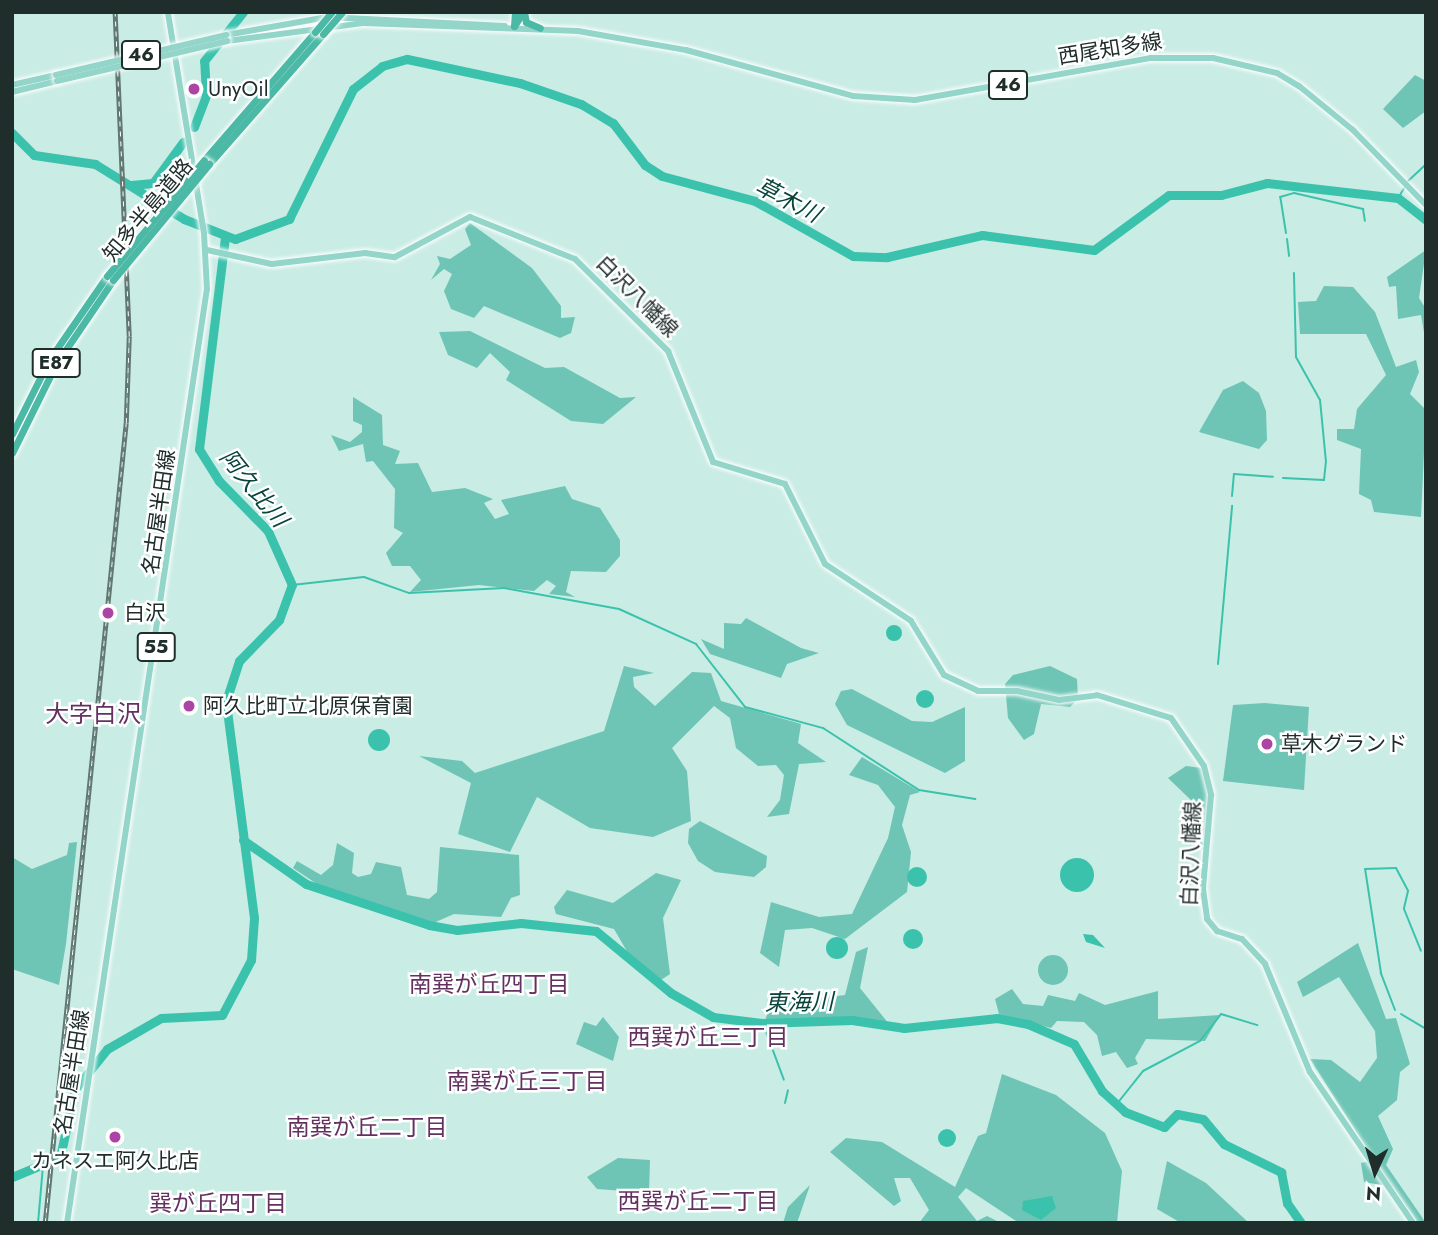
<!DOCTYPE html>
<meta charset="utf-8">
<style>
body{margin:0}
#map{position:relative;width:1438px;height:1235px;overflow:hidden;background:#c9ece4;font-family:Jost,"Noto Sans JP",sans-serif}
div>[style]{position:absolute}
.green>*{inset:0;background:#6ec5b5}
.round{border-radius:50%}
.water>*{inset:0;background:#3bc2ad}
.stream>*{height:2px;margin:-1px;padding:0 1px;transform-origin:1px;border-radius:1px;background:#3bc2ad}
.river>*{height:9px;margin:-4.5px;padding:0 4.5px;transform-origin:4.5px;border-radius:4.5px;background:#3bc2ad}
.roads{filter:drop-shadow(0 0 2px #fff) drop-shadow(0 0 2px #fff)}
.major>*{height:6px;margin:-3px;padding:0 3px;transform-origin:3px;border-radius:3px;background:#94d5ca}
.highway>*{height:7px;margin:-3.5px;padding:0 3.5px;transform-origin:3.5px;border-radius:3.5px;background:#4cb9a6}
.rail>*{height:4.5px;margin-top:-2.25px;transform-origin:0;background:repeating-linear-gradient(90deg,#fff 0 5px,#617772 0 10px);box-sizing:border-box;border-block:2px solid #617772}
.bridges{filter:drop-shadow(0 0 2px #fff) drop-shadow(0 0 2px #fff)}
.major-bridge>*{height:6px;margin:-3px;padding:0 3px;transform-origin:3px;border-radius:3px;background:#94d5ca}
.highway-bridge>*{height:7px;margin:-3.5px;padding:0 3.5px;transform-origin:3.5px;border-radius:3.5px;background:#4cb9a6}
.dots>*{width:19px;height:19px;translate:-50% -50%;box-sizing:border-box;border:4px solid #fff;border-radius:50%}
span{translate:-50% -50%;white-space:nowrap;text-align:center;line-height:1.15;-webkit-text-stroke:5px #fff;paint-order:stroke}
.shield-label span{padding:2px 5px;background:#fff;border:2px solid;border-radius:5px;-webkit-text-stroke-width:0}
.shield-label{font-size:19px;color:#202e2b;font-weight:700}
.street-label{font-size:21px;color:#202e2b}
.poi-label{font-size:21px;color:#202e2b}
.left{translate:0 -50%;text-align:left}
.water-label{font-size:23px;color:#09443c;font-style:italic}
.neighbourhood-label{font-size:23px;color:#643060}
.quarter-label{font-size:24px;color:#643060}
.frame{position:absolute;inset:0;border:14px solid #202e2b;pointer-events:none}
.north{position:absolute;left:1340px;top:1137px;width:70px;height:70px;-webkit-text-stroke:5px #fff;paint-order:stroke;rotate:184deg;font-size:19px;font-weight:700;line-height:28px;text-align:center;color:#202e2b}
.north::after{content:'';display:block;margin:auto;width:24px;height:32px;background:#202e2b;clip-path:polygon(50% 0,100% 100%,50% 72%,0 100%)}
</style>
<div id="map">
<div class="green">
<div style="clip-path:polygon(1415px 75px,1426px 81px,1426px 111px,1403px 128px,1383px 109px)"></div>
<div style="clip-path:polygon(470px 223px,532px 268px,561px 306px,561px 318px,575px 317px,571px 333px,560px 338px,484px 306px,474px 318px,451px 309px,444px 291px,452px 274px,444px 269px,431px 280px,440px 264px,437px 256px,450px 259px,471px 245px,465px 229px)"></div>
<div style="clip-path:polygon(1426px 250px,1419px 298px,1426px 309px,1426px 344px,1421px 315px,1398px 319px,1396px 286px,1389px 287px,1387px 277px)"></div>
<div style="clip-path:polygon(1324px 286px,1353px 287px,1375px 312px,1396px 367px,1416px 360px,1419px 372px,1410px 394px,1426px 410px,1421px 517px,1374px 512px,1371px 500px,1359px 494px,1361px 449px,1337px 440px,1337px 429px,1354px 429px,1357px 409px,1386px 375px,1366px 334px,1300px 334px,1298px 302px,1316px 301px)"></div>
<div style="clip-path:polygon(470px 331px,545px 368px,564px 367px,620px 398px,636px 397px,603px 424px,571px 421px,506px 380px,510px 372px,490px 353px,477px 368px,448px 355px,439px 332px)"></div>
<div style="clip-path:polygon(1243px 381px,1259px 393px,1266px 411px,1267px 440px,1259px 449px,1199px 432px,1223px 390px)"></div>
<div style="clip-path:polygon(353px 397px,382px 415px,383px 445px,400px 451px,395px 464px,418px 463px,432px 492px,465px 488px,493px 499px,484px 503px,495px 519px,509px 514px,501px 500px,565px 486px,572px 499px,600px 508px,620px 540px,620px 556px,606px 572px,571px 571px,566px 592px,575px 597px,549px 594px,556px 586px,547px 580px,534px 591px,479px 585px,410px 592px,421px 580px,410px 566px,392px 566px,386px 553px,403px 533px,394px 528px,395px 489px,373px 461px,366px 462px,363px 444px,339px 451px,331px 435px,350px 442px,362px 432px,362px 425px,353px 421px)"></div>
<div style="clip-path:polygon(746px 618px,801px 648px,819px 653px,787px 664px,781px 678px,710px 654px,701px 639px,724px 649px,724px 623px,741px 624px)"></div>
<div style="clip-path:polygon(624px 666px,654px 673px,633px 677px,634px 687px,655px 706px,692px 672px,711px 673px,721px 701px,801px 724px,798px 743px,826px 762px,799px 764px,789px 814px,767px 817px,780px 800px,784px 775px,776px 765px,758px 766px,736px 748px,730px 718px,714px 706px,672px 748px,687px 771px,691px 821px,653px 837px,590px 828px,537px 797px,510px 852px,458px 834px,471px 783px,419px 756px,462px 761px,475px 773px,604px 731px)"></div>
<div style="clip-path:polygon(1050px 666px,1077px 679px,1078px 699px,1070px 707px,1041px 704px,1034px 734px,1024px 740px,1008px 718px,1005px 684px,1013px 675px)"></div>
<div style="clip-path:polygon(852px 689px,912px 721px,932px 722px,965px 707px,965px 761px,945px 773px,847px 725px,835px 704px,841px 691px)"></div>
<div style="clip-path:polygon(1265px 703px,1309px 707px,1304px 790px,1223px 781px,1233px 705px)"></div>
<div style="clip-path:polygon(862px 757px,920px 792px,910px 795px,902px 825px,911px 852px,907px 892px,845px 939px,812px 928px,785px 930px,779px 967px,760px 953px,771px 902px,819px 917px,852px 914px,888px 838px,895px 807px,878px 785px,849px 775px)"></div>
<div style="clip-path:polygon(1186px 766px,1202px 768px,1209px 796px,1206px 851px,1196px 845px,1197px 823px,1184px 812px,1195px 804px,1168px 778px)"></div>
<div style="clip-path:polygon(700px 821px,767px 856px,766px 867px,754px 877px,715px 872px,698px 861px,688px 843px,689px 829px)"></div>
<div style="clip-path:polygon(77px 842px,66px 944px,59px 985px,12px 969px,12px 857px,32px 869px,67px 855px,69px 843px)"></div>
<div style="clip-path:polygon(337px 843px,354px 853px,352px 873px,358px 877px,371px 874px,376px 862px,401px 867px,407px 895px,429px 899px,437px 892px,440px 847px,519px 855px,520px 895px,511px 898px,501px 917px,454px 914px,431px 924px,323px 888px,293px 868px,297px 861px,321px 875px,333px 865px)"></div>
<div style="clip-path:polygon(656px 873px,681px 880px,663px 918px,670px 974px,658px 982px,639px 972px,614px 929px,556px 914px,554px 907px,567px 890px,613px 903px)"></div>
<div style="clip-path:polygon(1358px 943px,1386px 1019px,1396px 1018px,1410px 1064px,1400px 1072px,1397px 1100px,1378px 1116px,1393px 1149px,1386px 1165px,1426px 1223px,1418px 1223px,1393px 1187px,1364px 1182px,1361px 1163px,1374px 1160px,1310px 1059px,1331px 1060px,1360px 1082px,1377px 1058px,1375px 1031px,1339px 977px,1303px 997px,1297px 982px)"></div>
<div style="clip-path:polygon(868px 947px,860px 988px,889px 1024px,846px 1017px,765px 1021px,770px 1005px,845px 995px,856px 952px)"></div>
<div class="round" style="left:1038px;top:955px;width:30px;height:30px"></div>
<div style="clip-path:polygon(1012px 989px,1023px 1004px,1043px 1006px,1048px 995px,1075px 1001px,1079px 993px,1105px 1005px,1158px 991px,1158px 1019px,1220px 1015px,1205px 1041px,1146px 1039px,1135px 1058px,1138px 1064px,1127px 1068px,1116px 1052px,1102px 1056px,1097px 1035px,1084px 1022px,1057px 1021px,1051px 1028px,999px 1014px,995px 999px)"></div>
<div style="clip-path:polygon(603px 1017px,619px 1037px,613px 1061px,576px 1044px,584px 1022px,596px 1026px)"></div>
<div style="clip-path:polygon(1002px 1074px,1056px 1095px,1105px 1133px,1122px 1171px,1117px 1223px,1019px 1223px,966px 1188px,958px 1197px,977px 1221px,987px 1216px,1001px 1223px,919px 1223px,929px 1210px,910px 1178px,894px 1178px,901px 1201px,894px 1206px,830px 1152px,846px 1138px,882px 1142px,955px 1187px,978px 1136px,986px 1133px)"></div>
<div style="clip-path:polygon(618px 1158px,650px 1160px,649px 1193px,597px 1189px,587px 1177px)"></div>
<div style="clip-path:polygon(1167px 1161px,1206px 1183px,1249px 1223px,1181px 1223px,1157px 1209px)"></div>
<div style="clip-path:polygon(810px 1185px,797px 1223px,783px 1223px,788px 1207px)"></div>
</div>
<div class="water">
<div class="round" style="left:886px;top:625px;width:16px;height:16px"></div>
<div class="round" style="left:916px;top:690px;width:18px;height:18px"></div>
<div class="round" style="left:368px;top:729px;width:22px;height:22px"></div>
<div class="round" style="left:1060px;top:858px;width:34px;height:34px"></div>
<div class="round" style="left:907px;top:867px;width:20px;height:20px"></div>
<div class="round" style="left:903px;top:929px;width:20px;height:20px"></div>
<div style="clip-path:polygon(1083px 934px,1093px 935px,1105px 948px,1086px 942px)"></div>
<div class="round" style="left:826px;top:937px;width:22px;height:22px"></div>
<div class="round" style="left:938px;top:1129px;width:18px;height:18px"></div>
<div style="clip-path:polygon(1052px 1196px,1056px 1208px,1041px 1220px,1022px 1210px,1023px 1201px)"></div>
</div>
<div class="stream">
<div style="left:1407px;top:182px;width:26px;rotate:-43deg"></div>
<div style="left:1398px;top:198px;width:13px;rotate:-58deg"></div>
<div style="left:1286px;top:233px;width:36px;rotate:-99deg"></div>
<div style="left:1280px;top:197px;width:15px;rotate:-16deg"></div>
<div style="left:1294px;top:193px;width:71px;rotate:13.1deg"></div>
<div style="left:1363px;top:209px;width:12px;rotate:81deg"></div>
<div style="left:1287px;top:239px;width:17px;rotate:83deg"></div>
<div style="left:1283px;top:478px;width:41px;rotate:2.8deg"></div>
<div style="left:1324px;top:480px;width:18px;rotate:-84deg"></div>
<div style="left:1326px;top:462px;width:62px;rotate:-95.5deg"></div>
<div style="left:1320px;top:400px;width:49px;rotate:-119.2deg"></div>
<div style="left:1296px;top:357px;width:84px;rotate:-91.4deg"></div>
<div style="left:1232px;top:496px;width:22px;rotate:-85deg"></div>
<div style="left:1234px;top:474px;width:39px;rotate:4deg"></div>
<div style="left:292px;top:585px;width:72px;rotate:-6.3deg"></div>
<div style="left:364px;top:577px;width:48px;rotate:19.6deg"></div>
<div style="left:409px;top:593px;width:95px;rotate:-3deg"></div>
<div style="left:504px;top:588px;width:117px;rotate:10.3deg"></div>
<div style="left:619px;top:609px;width:85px;rotate:24.4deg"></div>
<div style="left:696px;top:644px;width:80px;rotate:52.1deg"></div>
<div style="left:745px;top:707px;width:81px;rotate:15.1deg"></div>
<div style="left:823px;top:728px;width:114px;rotate:32.9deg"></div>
<div style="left:919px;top:790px;width:57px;rotate:9.1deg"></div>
<div style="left:1218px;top:664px;width:159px;rotate:-84.9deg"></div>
<div style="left:1395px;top:1010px;width:40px;rotate:-111deg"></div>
<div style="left:1381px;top:973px;width:105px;rotate:-98.7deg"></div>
<div style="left:1365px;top:869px;width:31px;rotate:-2deg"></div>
<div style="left:1396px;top:868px;width:26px;rotate:62deg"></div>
<div style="left:1408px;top:891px;width:18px;rotate:103deg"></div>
<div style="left:1404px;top:909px;width:45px;rotate:68deg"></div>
<div style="left:1401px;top:1014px;width:29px;rotate:31deg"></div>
<div style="left:765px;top:1029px;width:54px;rotate:69.6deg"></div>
<div style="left:785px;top:1103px;width:13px;rotate:-77deg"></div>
<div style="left:1116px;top:1105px;width:43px;rotate:-51.5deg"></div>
<div style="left:1143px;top:1071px;width:64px;rotate:-27.8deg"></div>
<div style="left:1200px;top:1041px;width:34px;rotate:-52deg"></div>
<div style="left:1221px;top:1014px;width:38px;rotate:17deg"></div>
<div style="left:38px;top:1223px;width:57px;rotate:-85deg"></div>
</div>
<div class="river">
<div style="left:194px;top:127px;width:34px;rotate:-69deg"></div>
<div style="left:206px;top:95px;width:34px;rotate:-93deg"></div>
<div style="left:204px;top:61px;width:63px;rotate:-51.5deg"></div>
<div style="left:12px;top:133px;width:31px;rotate:45deg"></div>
<div style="left:34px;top:155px;width:62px;rotate:8.4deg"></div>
<div style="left:95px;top:164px;width:105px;rotate:31.7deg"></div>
<div style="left:184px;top:219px;width:55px;rotate:21.4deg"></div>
<div style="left:235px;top:239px;width:58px;rotate:-20.3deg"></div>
<div style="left:289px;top:219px;width:145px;rotate:-63.8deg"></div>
<div style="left:353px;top:89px;width:37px;rotate:-38deg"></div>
<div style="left:382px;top:66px;width:26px;rotate:-16deg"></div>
<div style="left:407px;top:59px;width:116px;rotate:12deg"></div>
<div style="left:520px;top:83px;width:65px;rotate:19deg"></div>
<div style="left:581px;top:104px;width:37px;rotate:31deg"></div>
<div style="left:613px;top:123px;width:53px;rotate:52.7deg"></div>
<div style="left:645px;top:165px;width:20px;rotate:33deg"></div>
<div style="left:662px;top:176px;width:96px;rotate:15deg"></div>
<div style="left:755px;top:201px;width:112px;rotate:29.3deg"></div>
<div style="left:853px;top:256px;width:34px;rotate:2deg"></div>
<div style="left:887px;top:257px;width:98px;rotate:-13deg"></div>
<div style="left:982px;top:235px;width:113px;rotate:7.6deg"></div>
<div style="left:1094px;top:250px;width:93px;rotate:-36.3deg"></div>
<div style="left:1169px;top:195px;width:52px"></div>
<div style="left:1221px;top:195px;width:48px;rotate:-14.6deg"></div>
<div style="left:1267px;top:183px;width:132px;rotate:6.5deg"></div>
<div style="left:1398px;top:198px;width:36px;rotate:38deg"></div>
<div style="left:131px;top:185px;width:22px;rotate:-5deg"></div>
<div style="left:153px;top:183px;width:51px;rotate:-53.8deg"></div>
<div style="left:243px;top:840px;width:77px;rotate:34.9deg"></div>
<div style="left:306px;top:884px;width:130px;rotate:18.4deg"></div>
<div style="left:429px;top:925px;width:28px;rotate:10deg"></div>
<div style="left:457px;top:930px;width:64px;rotate:-6.2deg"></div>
<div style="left:521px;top:923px;width:75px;rotate:6.1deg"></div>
<div style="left:596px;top:931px;width:97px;rotate:39.6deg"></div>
<div style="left:671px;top:993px;width:48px;rotate:29.7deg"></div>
<div style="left:713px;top:1017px;width:49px;rotate:7deg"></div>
<div style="left:762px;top:1023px;width:90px;rotate:-1.9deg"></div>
<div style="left:852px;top:1020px;width:53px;rotate:8.7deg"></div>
<div style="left:904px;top:1028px;width:94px;rotate:-6.1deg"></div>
<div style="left:997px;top:1018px;width:32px;rotate:11deg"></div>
<div style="left:1028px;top:1024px;width:50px;rotate:23.5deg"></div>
<div style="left:1074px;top:1044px;width:55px;rotate:59.2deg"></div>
<div style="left:1102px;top:1091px;width:31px;rotate:42deg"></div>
<div style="left:1125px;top:1112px;width:42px;rotate:21deg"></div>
<div style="left:1164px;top:1127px;width:18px;rotate:-45deg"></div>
<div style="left:1177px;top:1114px;width:26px;rotate:11deg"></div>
<div style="left:1203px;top:1119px;width:33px;rotate:50deg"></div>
<div style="left:1224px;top:1144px;width:64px;rotate:26.2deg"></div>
<div style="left:1281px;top:1172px;width:32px;rotate:79deg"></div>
<div style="left:1287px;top:1203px;width:24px;rotate:55deg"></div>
<div style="left:12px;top:1177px;width:52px;rotate:-22.6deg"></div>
<div style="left:60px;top:1157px;width:70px;rotate:-77.6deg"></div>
<div style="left:75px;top:1089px;width:51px;rotate:-51.3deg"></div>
<div style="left:107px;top:1049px;width:62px;rotate:-29.9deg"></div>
<div style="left:161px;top:1018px;width:61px;rotate:-2.8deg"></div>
<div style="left:222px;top:1015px;width:62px;rotate:-62.2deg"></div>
<div style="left:251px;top:960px;width:42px;rotate:-85.9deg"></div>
<div style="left:254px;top:918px;width:219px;rotate:-97.4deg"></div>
<div style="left:226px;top:701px;width:42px;rotate:-72deg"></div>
<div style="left:239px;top:661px;width:57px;rotate:-45.7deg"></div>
<div style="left:279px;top:620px;width:37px;rotate:-70deg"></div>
<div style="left:292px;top:585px;width:59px;rotate:-114deg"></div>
<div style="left:268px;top:531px;width:70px;rotate:-134.4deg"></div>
<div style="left:219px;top:481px;width:38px;rotate:-122deg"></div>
<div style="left:199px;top:449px;width:214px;rotate:-83deg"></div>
</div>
<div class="roads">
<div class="major">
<div style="left:226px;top:35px;width:103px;rotate:-10.1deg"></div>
<div style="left:327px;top:17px;width:178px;rotate:2.9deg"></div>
<div style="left:227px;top:41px;width:137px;rotate:-7.5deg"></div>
<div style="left:363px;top:23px;width:215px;rotate:2.1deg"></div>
<div style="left:578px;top:31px;width:110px;rotate:10deg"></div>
<div style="left:686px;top:50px;width:173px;rotate:15.4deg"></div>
<div style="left:853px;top:96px;width:62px;rotate:3.7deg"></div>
<div style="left:915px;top:100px;width:240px;rotate:-10.1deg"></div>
<div style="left:1151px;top:58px;width:62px"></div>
<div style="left:1213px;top:58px;width:66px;rotate:13.2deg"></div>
<div style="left:1277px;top:73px;width:26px;rotate:31deg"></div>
<div style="left:1299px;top:86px;width:70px;rotate:39.2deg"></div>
<div style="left:1353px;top:130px;width:105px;rotate:45.8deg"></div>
<div style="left:12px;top:85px;width:45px;rotate:-12.8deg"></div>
<div style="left:12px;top:92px;width:46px;rotate:-13.7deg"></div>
<div style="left:207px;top:250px;width:66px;rotate:12.2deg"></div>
<div style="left:272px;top:264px;width:94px;rotate:-6.7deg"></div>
<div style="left:365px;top:253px;width:30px;rotate:8deg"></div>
<div style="left:395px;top:257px;width:85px;rotate:-28.1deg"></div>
<div style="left:470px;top:217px;width:113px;rotate:21.8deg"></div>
<div style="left:575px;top:259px;width:131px;rotate:44.7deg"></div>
<div style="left:668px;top:351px;width:120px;rotate:67.9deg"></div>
<div style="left:713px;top:462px;width:75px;rotate:17deg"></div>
<div style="left:785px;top:484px;width:89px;rotate:63.4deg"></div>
<div style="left:825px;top:564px;width:103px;rotate:33.5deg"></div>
<div style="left:911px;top:621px;width:63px;rotate:58.6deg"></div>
<div style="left:944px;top:675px;width:38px;rotate:25deg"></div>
<div style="left:978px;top:691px;width:39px"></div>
<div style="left:1017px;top:691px;width:43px;rotate:12.1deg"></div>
<div style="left:1059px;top:700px;width:38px;rotate:-7deg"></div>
<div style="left:1097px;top:695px;width:77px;rotate:17.3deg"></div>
<div style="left:1171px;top:718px;width:58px;rotate:55.5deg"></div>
<div style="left:1204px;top:766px;width:30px;rotate:76deg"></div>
<div style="left:1211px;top:795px;width:94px;rotate:94.9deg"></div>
<div style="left:1203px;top:889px;width:30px;rotate:82deg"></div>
<div style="left:1207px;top:919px;width:16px;rotate:50deg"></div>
<div style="left:1217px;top:931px;width:26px;rotate:18deg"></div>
<div style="left:1242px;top:939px;width:34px;rotate:47deg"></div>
<div style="left:1265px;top:964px;width:117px;rotate:67.4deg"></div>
<div style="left:1310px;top:1072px;width:183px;rotate:55.7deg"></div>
<div style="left:67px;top:1223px;width:944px;rotate:-81.48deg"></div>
<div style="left:207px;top:289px;width:56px;rotate:-93.1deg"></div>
<div style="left:204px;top:233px;width:224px;rotate:-99.3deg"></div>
</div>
<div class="highway">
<div style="left:524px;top:12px;width:10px;rotate:79deg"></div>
<div style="left:526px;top:22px;width:15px;rotate:23deg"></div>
<div style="left:514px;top:26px;width:17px;rotate:-57deg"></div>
<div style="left:514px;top:26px;width:14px;rotate:-86deg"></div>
<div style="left:204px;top:160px;width:169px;rotate:-49.1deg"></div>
<div style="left:209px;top:164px;width:173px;rotate:-48.8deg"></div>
<div style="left:12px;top:434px;width:83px;rotate:-63.4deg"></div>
<div style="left:49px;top:360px;width:102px;rotate:-55.4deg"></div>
<div style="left:12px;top:453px;width:99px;rotate:-63.7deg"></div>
<div style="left:56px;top:364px;width:102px;rotate:-55.8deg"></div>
</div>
</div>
<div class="rail">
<div style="left:45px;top:1223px;width:804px;rotate:-84.22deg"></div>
<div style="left:126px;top:423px;width:87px;rotate:-88deg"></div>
<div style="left:129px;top:336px;width:324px;rotate:-92.5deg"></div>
</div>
<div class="bridges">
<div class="major-bridge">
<div style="left:56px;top:75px;width:175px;rotate:-13.2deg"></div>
<div style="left:57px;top:81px;width:175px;rotate:-13.2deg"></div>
</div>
<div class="highway-bridge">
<div style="left:315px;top:32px;width:26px;rotate:-50deg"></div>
<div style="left:323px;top:34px;width:29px;rotate:-49deg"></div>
<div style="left:107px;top:276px;width:151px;rotate:-50.1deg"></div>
<div style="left:113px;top:280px;width:151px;rotate:-50.4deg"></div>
</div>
</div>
<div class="dots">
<div style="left:194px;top:89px;background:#ac44a6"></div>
<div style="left:108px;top:613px;background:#ac44a6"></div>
<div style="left:189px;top:706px;background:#ac44a6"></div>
<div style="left:1267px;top:744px;background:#ac44a6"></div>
<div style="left:115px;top:1137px;background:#ac44a6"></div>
</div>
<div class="shield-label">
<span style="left:141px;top:55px">46</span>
<span style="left:1008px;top:85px">46</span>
<span style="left:56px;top:363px">E87</span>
<span style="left:156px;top:647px">55</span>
</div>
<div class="street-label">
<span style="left:1110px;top:49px;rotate:-9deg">西尾知多線</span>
<span style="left:148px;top:210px;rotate:-50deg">知多半島道路</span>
<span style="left:637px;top:296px;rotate:45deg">白沢八幡線</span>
<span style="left:159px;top:512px;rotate:-82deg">名古屋半田線</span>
<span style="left:1191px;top:854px;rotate:-88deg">白沢八幡線</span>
<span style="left:72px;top:1072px;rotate:-81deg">名古屋半田線</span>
</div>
<div class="poi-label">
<span class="left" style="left:208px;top:89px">UnyOil</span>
<span class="left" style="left:124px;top:613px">白沢</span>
<span class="left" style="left:203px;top:706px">阿久比町立北原保育園</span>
<span class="left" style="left:1281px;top:744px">草木グランド</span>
<span style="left:115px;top:1161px">カネスエ阿久比店</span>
</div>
<div class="water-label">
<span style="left:788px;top:200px;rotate:27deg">草木川</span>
<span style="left:254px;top:488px;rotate:51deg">阿久比川</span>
<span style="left:799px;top:1002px;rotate:-1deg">東海川</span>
</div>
<div class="neighbourhood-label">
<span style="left:489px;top:984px">南巽が丘四丁目</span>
<span style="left:708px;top:1037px">西巽が丘三丁目</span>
<span style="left:527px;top:1081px">南巽が丘三丁目</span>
<span style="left:367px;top:1127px">南巽が丘二丁目</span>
<span style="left:698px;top:1201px">西巽が丘二丁目</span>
<span style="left:218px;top:1203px">巽が丘四丁目</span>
</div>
<div class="quarter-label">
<span style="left:93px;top:714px">大字白沢</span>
</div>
<div class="frame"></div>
<div class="north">N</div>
</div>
